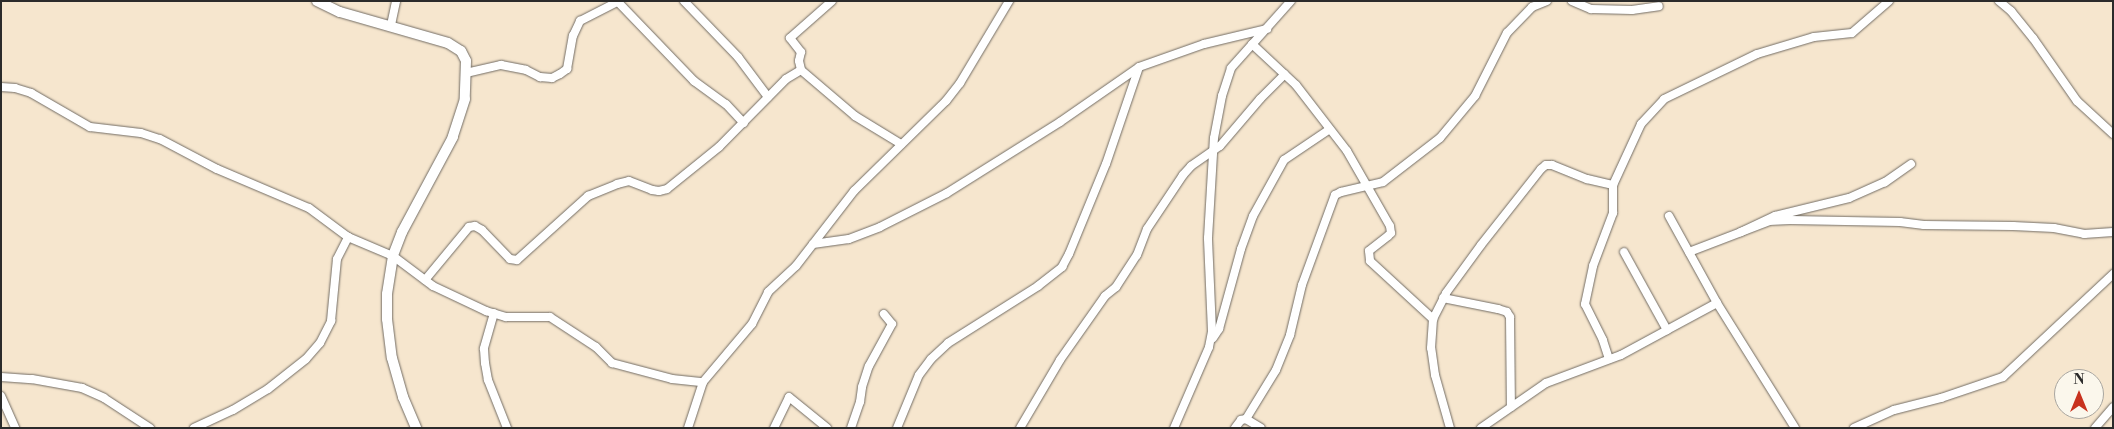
<!DOCTYPE html>
<style>
body{margin:0}
#map{position:relative;width:2114px;height:429px;overflow:hidden;background:#f6e6ce;font-family:"Libre Bodoni",serif}
div>[style]{position:absolute}
.roads{filter:drop-shadow(0 0 1px #726c64) drop-shadow(0 0 1px #726c64)}
.minor>*{height:8px;margin:-4px;padding:0 4px;transform-origin:4px;border-radius:4px;background:#fff}
.secondary>*{height:10px;margin:-5px;padding:0 5px;transform-origin:5px;border-radius:5px;background:#fff}
span{translate:-50% -50%;white-space:nowrap;text-align:center;line-height:1.15;-webkit-text-stroke:5px #fbf7ec;paint-order:stroke}
.frame{position:absolute;inset:0;border:2px solid #2b2b2b;pointer-events:none}
.north{position:absolute;left:2054px;top:369px;width:50px;height:50px;box-sizing:border-box;background:#fbf7ec;border:1px solid #a8a59f;border-radius:50%;rotate:0deg;font-size:14px;font-weight:700;line-height:20px;text-align:center;color:#2b2b2b}
.north::after{content:'';display:block;margin:auto;width:18px;height:22px;background:#c8321e;clip-path:polygon(50% 0,100% 100%,50% 72%,0 100%)}
</style>
<div id="map">
<div class="roads">
<div class="minor">
<div style="left:684px;top:1px;width:78px;rotate:46deg"></div>
<div style="left:738px;top:57px;width:50px;rotate:53.1deg"></div>
<div style="left:832px;top:1px;width:56px;rotate:138.6deg"></div>
<div style="left:790px;top:38px;width:18px;rotate:52deg"></div>
<div style="left:801px;top:52px;width:9px;rotate:103deg"></div>
<div style="left:799px;top:61px;width:9px;rotate:77deg"></div>
<div style="left:801px;top:70px;width:71px;rotate:40.4deg"></div>
<div style="left:855px;top:116px;width:54px;rotate:31.3deg"></div>
<div style="left:1572px;top:1px;width:21px;rotate:23deg"></div>
<div style="left:1591px;top:9px;width:41px;rotate:1.4deg"></div>
<div style="left:1632px;top:10px;width:27px;rotate:-8deg"></div>
<div style="left:1999px;top:1px;width:16px;rotate:40deg"></div>
<div style="left:2011px;top:11px;width:35px;rotate:51deg"></div>
<div style="left:2033px;top:38px;width:77px;rotate:55.1deg"></div>
<div style="left:2077px;top:101px;width:49px;rotate:42.5deg"></div>
<div style="left:618px;top:2px;width:110px;rotate:46.1deg"></div>
<div style="left:694px;top:81px;width:39px;rotate:36deg"></div>
<div style="left:726px;top:104px;width:26px;rotate:47deg"></div>
<div style="left:391px;top:25px;width:25px;rotate:-78deg"></div>
<div style="left:1252px;top:44px;width:60px;rotate:43deg"></div>
<div style="left:1296px;top:85px;width:83px;rotate:52.3deg"></div>
<div style="left:1347px;top:151px;width:86px;rotate:60.2deg"></div>
<div style="left:1390px;top:226px;width:7px;rotate:82deg"></div>
<div style="left:1391px;top:233px;width:4px;rotate:135deg"></div>
<div style="left:1388px;top:236px;width:24px;rotate:142deg"></div>
<div style="left:1369px;top:251px;width:10px;rotate:84deg"></div>
<div style="left:1370px;top:261px;width:86px;rotate:42.6deg"></div>
<div style="left:466px;top:73px;width:36px;rotate:-13deg"></div>
<div style="left:501px;top:65px;width:25px;rotate:11deg"></div>
<div style="left:526px;top:70px;width:16px;rotate:27deg"></div>
<div style="left:540px;top:77px;width:12px;rotate:5deg"></div>
<div style="left:552px;top:78px;width:9px;rotate:-27deg"></div>
<div style="left:560px;top:74px;width:9px;rotate:-36deg"></div>
<div style="left:567px;top:69px;width:34px;rotate:-80deg"></div>
<div style="left:573px;top:36px;width:17px;rotate:-65deg"></div>
<div style="left:580px;top:21px;width:44px;rotate:-27.1deg"></div>
<div style="left:1px;top:87px;width:14px;rotate:4deg"></div>
<div style="left:15px;top:88px;width:17px;rotate:17deg"></div>
<div style="left:31px;top:93px;width:68px;rotate:30deg"></div>
<div style="left:90px;top:127px;width:51px;rotate:6.7deg"></div>
<div style="left:141px;top:133px;width:20px;rotate:18deg"></div>
<div style="left:160px;top:139px;width:64px;rotate:27.8deg"></div>
<div style="left:217px;top:169px;width:100px;rotate:23deg"></div>
<div style="left:309px;top:208px;width:49px;rotate:36.6deg"></div>
<div style="left:348px;top:237px;width:49px;rotate:22.9deg"></div>
<div style="left:393px;top:256px;width:50px;rotate:36.9deg"></div>
<div style="left:433px;top:286px;width:59px;rotate:25.3deg"></div>
<div style="left:486px;top:311px;width:21px;rotate:17deg"></div>
<div style="left:506px;top:317px;width:44px"></div>
<div style="left:550px;top:317px;width:55px;rotate:33.1deg"></div>
<div style="left:596px;top:347px;width:23px;rotate:45deg"></div>
<div style="left:612px;top:363px;width:62px;rotate:14.9deg"></div>
<div style="left:672px;top:379px;width:31px;rotate:6deg"></div>
<div style="left:1911px;top:164px;width:32px;rotate:145deg"></div>
<div style="left:1885px;top:182px;width:39px;rotate:156deg"></div>
<div style="left:1849px;top:198px;width:76px;rotate:166.3deg"></div>
<div style="left:1775px;top:216px;width:38px;rotate:155deg"></div>
<div style="left:1741px;top:232px;width:30px;rotate:-21deg"></div>
<div style="left:1769px;top:221px;width:21px;rotate:-3deg"></div>
<div style="left:1790px;top:220px;width:110px;rotate:1deg"></div>
<div style="left:1900px;top:222px;width:24px;rotate:7deg"></div>
<div style="left:1924px;top:225px;width:89px;rotate:0.6deg"></div>
<div style="left:2013px;top:226px;width:41px;rotate:2.8deg"></div>
<div style="left:2054px;top:228px;width:31px;rotate:11deg"></div>
<div style="left:2084px;top:234px;width:29px;rotate:-4deg"></div>
<div style="left:1669px;top:216px;width:99px;rotate:61.1deg"></div>
<div style="left:813px;top:244px;width:36px;rotate:-8deg"></div>
<div style="left:849px;top:239px;width:33px;rotate:-21deg"></div>
<div style="left:880px;top:227px;width:75px;rotate:-26.9deg"></div>
<div style="left:947px;top:193px;width:133px;rotate:-32.1deg"></div>
<div style="left:1060px;top:122px;width:96px;rotate:-34.8deg"></div>
<div style="left:1139px;top:67px;width:69px;rotate:-19.5deg"></div>
<div style="left:1204px;top:44px;width:65px;rotate:-13.4deg"></div>
<div style="left:1689px;top:252px;width:56px;rotate:-21deg"></div>
<div style="left:425px;top:280px;width:69px;rotate:-50.3deg"></div>
<div style="left:469px;top:227px;width:6px;rotate:-9deg"></div>
<div style="left:475px;top:226px;width:8px;rotate:30deg"></div>
<div style="left:482px;top:230px;width:40px;rotate:46deg"></div>
<div style="left:510px;top:259px;width:7px;rotate:8deg"></div>
<div style="left:517px;top:260px;width:96px;rotate:-42deg"></div>
<div style="left:588px;top:196px;width:31px;rotate:-22deg"></div>
<div style="left:617px;top:184px;width:12px;rotate:-14deg"></div>
<div style="left:629px;top:181px;width:25px;rotate:21deg"></div>
<div style="left:652px;top:190px;width:7px;rotate:8deg"></div>
<div style="left:659px;top:191px;width:8px;rotate:-14deg"></div>
<div style="left:667px;top:189px;width:67px;rotate:-38.9deg"></div>
<div style="left:719px;top:147px;width:95px;rotate:-45.4deg"></div>
<div style="left:786px;top:79px;width:17px;rotate:-31deg"></div>
<div style="left:1443px;top:298px;width:56px;rotate:11.3deg"></div>
<div style="left:1498px;top:309px;width:9px;rotate:18deg"></div>
<div style="left:1507px;top:312px;width:6px;rotate:59deg"></div>
<div style="left:1510px;top:317px;width:90px;rotate:89.4deg"></div>
<div style="left:494px;top:313px;width:37px;rotate:106deg"></div>
<div style="left:484px;top:349px;width:14px;rotate:86deg"></div>
<div style="left:485px;top:363px;width:17px;rotate:80deg"></div>
<div style="left:488px;top:380px;width:52px;rotate:68.4deg"></div>
<div style="left:1667px;top:330px;width:57px;rotate:-28.4deg"></div>
<div style="left:1717px;top:303px;width:147px;rotate:58deg"></div>
<div style="left:1213px;top:338px;width:11px;rotate:-56deg"></div>
<div style="left:1219px;top:329px;width:83px;rotate:-74.6deg"></div>
<div style="left:1241px;top:249px;width:35px;rotate:-70deg"></div>
<div style="left:1253px;top:216px;width:64px;rotate:-61deg"></div>
<div style="left:1284px;top:160px;width:55px;rotate:-34deg"></div>
<div style="left:1609px;top:359px;width:20px;rotate:-108deg"></div>
<div style="left:1603px;top:340px;width:40px;rotate:-116.6deg"></div>
<div style="left:1585px;top:304px;width:39px;rotate:-78deg"></div>
<div style="left:1593px;top:266px;width:57px;rotate:-69.3deg"></div>
<div style="left:1613px;top:213px;width:28px;rotate:-90deg"></div>
<div style="left:1px;top:377px;width:31px;rotate:4deg"></div>
<div style="left:32px;top:379px;width:51px;rotate:10.2deg"></div>
<div style="left:82px;top:388px;width:24px;rotate:24deg"></div>
<div style="left:104px;top:398px;width:55px;rotate:33.1deg"></div>
<div style="left:1px;top:396px;width:35px;rotate:66deg"></div>
<div style="left:1246px;top:419px;width:57px;rotate:-58.5deg"></div>
<div style="left:1276px;top:370px;width:38px;rotate:-68deg"></div>
<div style="left:1290px;top:335px;width:51px;rotate:-76.5deg"></div>
<div style="left:1302px;top:285px;width:96px;rotate:-69.9deg"></div>
<div style="left:1335px;top:195px;width:7px;rotate:-27deg"></div>
<div style="left:1341px;top:192px;width:43px;rotate:-13.4deg"></div>
<div style="left:1383px;top:182px;width:72px;rotate:-37.7deg"></div>
<div style="left:1440px;top:138px;width:55px;rotate:-50.2deg"></div>
<div style="left:1475px;top:96px;width:71px;rotate:-63.1deg"></div>
<div style="left:1507px;top:33px;width:36px;rotate:-46deg"></div>
<div style="left:1532px;top:7px;width:16px;rotate:-22deg"></div>
<div style="left:194px;top:428px;width:43px;rotate:-24.8deg"></div>
<div style="left:233px;top:410px;width:41px;rotate:-31deg"></div>
<div style="left:268px;top:389px;width:48px;rotate:-38.3deg"></div>
<div style="left:306px;top:359px;width:21px;rotate:-49deg"></div>
<div style="left:320px;top:343px;width:25px;rotate:-63deg"></div>
<div style="left:331px;top:321px;width:62px;rotate:-84.5deg"></div>
<div style="left:337px;top:259px;width:25px;rotate:-63deg"></div>
<div style="left:688px;top:428px;width:48px;rotate:-71.9deg"></div>
<div style="left:703px;top:382px;width:76px;rotate:-49.8deg"></div>
<div style="left:752px;top:324px;width:36px;rotate:-63deg"></div>
<div style="left:768px;top:292px;width:38px;rotate:-43deg"></div>
<div style="left:796px;top:266px;width:95px;rotate:-52.3deg"></div>
<div style="left:854px;top:191px;width:129px;rotate:-44.4deg"></div>
<div style="left:946px;top:101px;width:23px;rotate:-52deg"></div>
<div style="left:960px;top:83px;width:96px;rotate:-59.1deg"></div>
<div style="left:774px;top:428px;width:34px;rotate:-64deg"></div>
<div style="left:789px;top:397px;width:49px;rotate:39.2deg"></div>
<div style="left:851px;top:428px;width:28px;rotate:-71deg"></div>
<div style="left:860px;top:402px;width:15px;rotate:-82deg"></div>
<div style="left:862px;top:387px;width:22px;rotate:-72deg"></div>
<div style="left:869px;top:366px;width:48px;rotate:-61.3deg"></div>
<div style="left:892px;top:324px;width:13px;rotate:-129deg"></div>
<div style="left:897px;top:428px;width:57px;rotate:-67.5deg"></div>
<div style="left:919px;top:375px;width:20px;rotate:-53deg"></div>
<div style="left:931px;top:359px;width:23px;rotate:-43deg"></div>
<div style="left:948px;top:343px;width:107px;rotate:-32.3deg"></div>
<div style="left:1038px;top:286px;width:31px;rotate:-38deg"></div>
<div style="left:1062px;top:267px;width:15px;rotate:-62deg"></div>
<div style="left:1069px;top:254px;width:97px;rotate:-67.7deg"></div>
<div style="left:1106px;top:164px;width:102px;rotate:-71.2deg"></div>
<div style="left:1020px;top:428px;width:79px;rotate:-59.5deg"></div>
<div style="left:1060px;top:360px;width:78px;rotate:-54.9deg"></div>
<div style="left:1105px;top:296px;width:14px;rotate:-39deg"></div>
<div style="left:1116px;top:287px;width:38px;rotate:-57deg"></div>
<div style="left:1137px;top:255px;width:28px;rotate:-69deg"></div>
<div style="left:1147px;top:229px;width:65px;rotate:-56.3deg"></div>
<div style="left:1183px;top:175px;width:12px;rotate:-48deg"></div>
<div style="left:1191px;top:166px;width:35px;rotate:-35deg"></div>
<div style="left:1220px;top:146px;width:62px;rotate:-49.6deg"></div>
<div style="left:1260px;top:99px;width:35px;rotate:-45deg"></div>
<div style="left:1174px;top:428px;width:88px;rotate:-66.6deg"></div>
<div style="left:1209px;top:347px;width:16px;rotate:-79deg"></div>
<div style="left:1212px;top:331px;width:93px;rotate:-92.5deg"></div>
<div style="left:1208px;top:238px;width:100px;rotate:-86.6deg"></div>
<div style="left:1214px;top:138px;width:43px;rotate:-79.2deg"></div>
<div style="left:1222px;top:96px;width:29px;rotate:-72deg"></div>
<div style="left:1231px;top:68px;width:90px;rotate:-48.2deg"></div>
<div style="left:1235px;top:428px;width:10px;rotate:-53deg"></div>
<div style="left:1241px;top:420px;width:5px;rotate:-11deg"></div>
<div style="left:1246px;top:419px;width:17px;rotate:31deg"></div>
<div style="left:1450px;top:428px;width:55px;rotate:-105.8deg"></div>
<div style="left:1435px;top:375px;width:27px;rotate:-98deg"></div>
<div style="left:1431px;top:348px;width:29px;rotate:-86deg"></div>
<div style="left:1433px;top:319px;width:29px;rotate:-63deg"></div>
<div style="left:1446px;top:293px;width:59px;rotate:-53.9deg"></div>
<div style="left:1481px;top:245px;width:97px;rotate:-51.7deg"></div>
<div style="left:1541px;top:169px;width:6px;rotate:-39deg"></div>
<div style="left:1546px;top:165px;width:6px"></div>
<div style="left:1552px;top:165px;width:38px;rotate:22deg"></div>
<div style="left:1587px;top:179px;width:27px;rotate:13deg"></div>
<div style="left:1613px;top:185px;width:67px;rotate:-65.3deg"></div>
<div style="left:1641px;top:124px;width:34px;rotate:-47deg"></div>
<div style="left:1664px;top:99px;width:103px;rotate:-25.8deg"></div>
<div style="left:1757px;top:54px;width:59px;rotate:-16.6deg"></div>
<div style="left:1814px;top:37px;width:38px;rotate:-6deg"></div>
<div style="left:1852px;top:33px;width:49px;rotate:-40.9deg"></div>
<div style="left:1481px;top:428px;width:79px;rotate:-34.7deg"></div>
<div style="left:1546px;top:383px;width:80px;rotate:-20.5deg"></div>
<div style="left:1621px;top:355px;width:52px;rotate:-28.5deg"></div>
<div style="left:1667px;top:330px;width:89px;rotate:-118.9deg"></div>
<div style="left:1854px;top:428px;width:44px;rotate:-24.2deg"></div>
<div style="left:1894px;top:410px;width:49px;rotate:-14.3deg"></div>
<div style="left:1941px;top:398px;width:65px;rotate:-18.7deg"></div>
<div style="left:2003px;top:377px;width:151px;rotate:-43.1deg"></div>
<div style="left:2095px;top:428px;width:28px;rotate:-49deg"></div>
</div>
<div class="secondary">
<div style="left:317px;top:1px;width:25px;rotate:26deg"></div>
<div style="left:340px;top:12px;width:112px;rotate:16deg"></div>
<div style="left:448px;top:43px;width:15px;rotate:32deg"></div>
<div style="left:461px;top:51px;width:11px;rotate:63deg"></div>
<div style="left:466px;top:61px;width:38px;rotate:92deg"></div>
<div style="left:465px;top:99px;width:40px;rotate:108deg"></div>
<div style="left:453px;top:137px;width:108px;rotate:118.2deg"></div>
<div style="left:402px;top:232px;width:26px;rotate:111deg"></div>
<div style="left:393px;top:256px;width:38px;rotate:99deg"></div>
<div style="left:387px;top:294px;width:25px;rotate:90deg"></div>
<div style="left:387px;top:319px;width:39px;rotate:83deg"></div>
<div style="left:392px;top:358px;width:41px;rotate:74.2deg"></div>
<div style="left:403px;top:397px;width:34px;rotate:67deg"></div>
</div>
</div>
<div class="frame"></div>
<div class="north">N</div>
</div>
